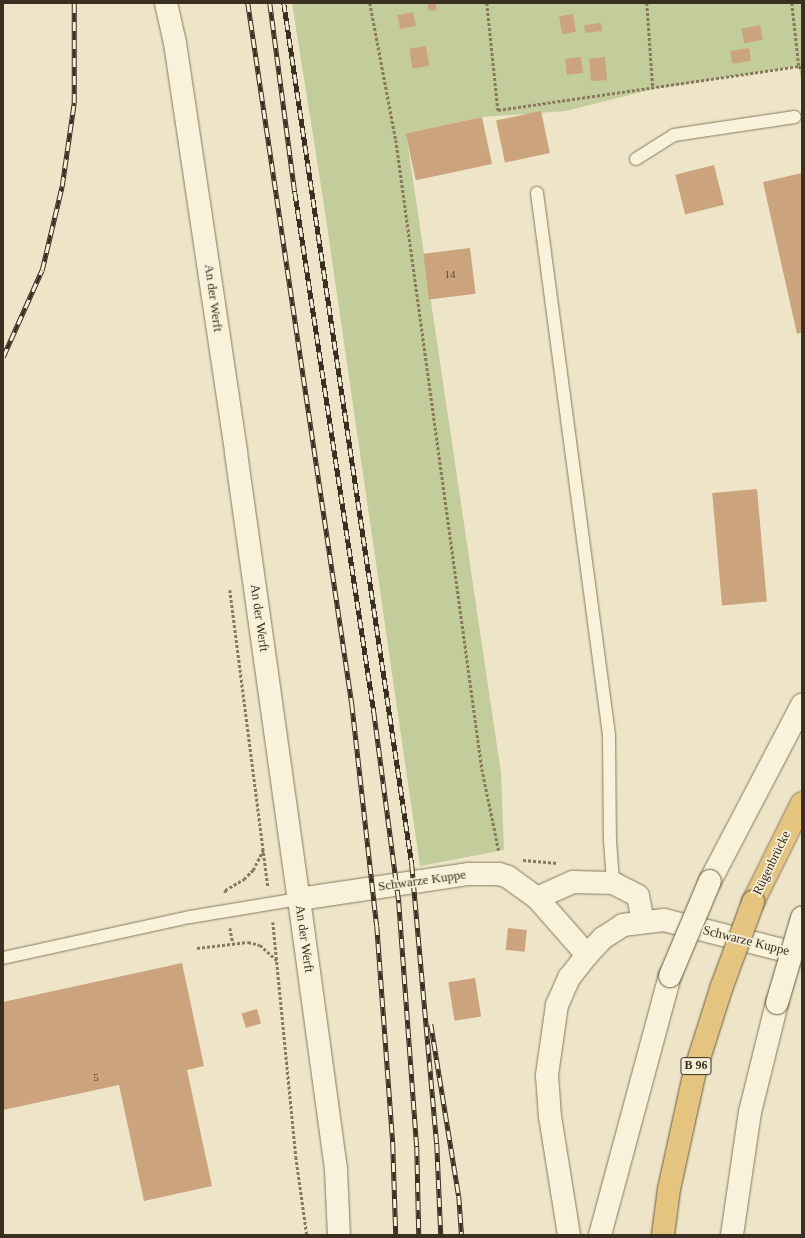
<!DOCTYPE html>
<meta charset="utf-8">
<style>
body{margin:0}
#map{position:relative;width:805px;height:1238px;overflow:hidden;background:#eee5c8;font-family:"Times New Roman",serif}
div>[style]{position:absolute}
.green>*{inset:0;background:#c3cc9b}
.building>*{inset:0;background:#cba47e;transform-origin:0 0}
.path>*{height:2.5px;margin-top:-1.25px;transform-origin:0;background:repeating-linear-gradient(90deg,#89785d 0 3px,transparent 0 5px)}
.roads{filter:drop-shadow(0 0 1px #89785d) drop-shadow(0 0 1px #89785d)}
.service>*{height:12px;margin:-6px;padding:0 6px;transform-origin:6px;border-radius:6px;background:#f8f2db}
.minor>*{height:22px;margin:-11px;padding:0 11px;transform-origin:11px;border-radius:11px;background:#f8f2db}
.tertiary>*{height:22px;margin:-11px;padding:0 11px;transform-origin:11px;border-radius:11px;background:#f8f2db}
.secondary>*{height:22px;margin:-11px;padding:0 11px;transform-origin:11px;border-radius:11px;background:#f8f2db}
.trunk>*{height:22px;margin:-11px;padding:0 11px;transform-origin:11px;border-radius:11px;background:#e4c47e}
.rail>*{height:4.5px;margin-top:-2.25px;transform-origin:0;background:repeating-linear-gradient(90deg,#f5efd7 0 9px,#3a2f20 0 18px);box-sizing:border-box;border-block:1px solid #3a2f20}
.bridges{filter:drop-shadow(0 0 1px #6b5940) drop-shadow(0 0 1px #6b5940)}
.secondary-bridge>*{height:22px;margin:-11px;padding:0 11px;transform-origin:11px;border-radius:11px;background:#f8f2db}
.trunk-bridge>*{height:22px;margin:-11px;padding:0 11px;transform-origin:11px;border-radius:11px;background:#e4c47e}
span{translate:-50% -50%;white-space:nowrap;text-align:center;line-height:1.15;-webkit-text-stroke:3.5px #f5efd7;paint-order:stroke}
.number-label{font-size:11px;color:#5e4c38}
.number-label span{-webkit-text-stroke-width:0}
.shield-label span{padding:1px 3px;background:#f5efd7;border:1px solid;border-radius:3px;-webkit-text-stroke-width:0}
.shield-label{font-size:12px;color:#3a2f20;font-weight:700}
.street-label{font-size:13px;color:#3a2f20}
.frame{position:absolute;inset:0;border:4px solid #3a2f20;pointer-events:none}
</style>
<div id="map">
<div class="green">
<div style="clip-path:polygon(292px 3px,802px 3px,802px 88px,799px 66px,653px 89px,566px 111px,482px 117px,406px 133px,501px 773px,504px 850px,420px 866px,324px 205px)"></div>
</div>
<div class="building">
<div style="clip-path:polygon(427px 3px,435px 3px,437px 10px,429px 11px)"></div>
<div style="left:413px;top:12px;width:14px;height:16px;rotate:78deg"></div>
<div style="left:573px;top:14px;width:18px;height:14px;rotate:81deg"></div>
<div style="left:601px;top:23px;width:8px;height:17px;rotate:83deg"></div>
<div style="left:760px;top:25px;width:15px;height:19px;rotate:79deg"></div>
<div style="left:426px;top:46px;width:20px;height:17px;rotate:81deg"></div>
<div style="left:749px;top:48px;width:13px;height:19px;rotate:81deg"></div>
<div style="left:581px;top:57px;width:16px;height:16px;rotate:83deg"></div>
<div style="left:605px;top:57px;width:23px;height:16px;rotate:85deg"></div>
<div style="left:541px;top:111px;width:43px;height:46px;rotate:78deg"></div>
<div style="left:482px;top:117px;width:48px;height:78px;rotate:78deg"></div>
<div style="left:714px;top:165px;width:41px;height:40px;rotate:76deg"></div>
<div style="clip-path:polygon(802px 173px,802px 332px,797px 334px,763px 182px)"></div>
<div style="left:470px;top:248px;width:46px;height:47px;rotate:83deg"></div>
<div style="left:757px;top:489px;width:113px;height:45px;rotate:85deg"></div>
<div style="left:508px;top:928px;width:19px;height:22px;rotate:6deg"></div>
<div style="clip-path:polygon(182px 963px,204px 1066px,187px 1070px,212px 1186px,144px 1201px,119px 1085px,3px 1110px,3px 1002px)"></div>
<div style="left:475px;top:978px;width:39px;height:27px;rotate:81deg"></div>
<div style="left:257px;top:1009px;width:15px;height:16px;rotate:74deg"></div>
</div>
<div class="path">
<div style="left:370px;top:3px;width:139px;rotate:79.3deg"></div>
<div style="left:396px;top:140px;width:635px;rotate:82.21deg"></div>
<div style="left:482px;top:769px;width:84px;rotate:78.3deg"></div>
<div style="left:487px;top:3px;width:108px;rotate:84.1deg"></div>
<div style="left:498px;top:110px;width:304px;rotate:-8.3deg"></div>
<div style="left:647px;top:3px;width:86px;rotate:86deg"></div>
<div style="left:792px;top:3px;width:63px;rotate:83.7deg"></div>
<div style="left:799px;top:66px;width:5px;rotate:53deg"></div>
<div style="left:230px;top:590px;width:299px;rotate:82.7deg"></div>
<div style="left:523px;top:860px;width:35px;rotate:5deg"></div>
<div style="left:225px;top:893px;width:3px;rotate:-90deg"></div>
<div style="left:225px;top:890px;width:22px;rotate:-30deg"></div>
<div style="left:244px;top:879px;width:13px;rotate:-45deg"></div>
<div style="left:253px;top:870px;width:22px;rotate:-63deg"></div>
<div style="left:273px;top:922px;width:236px;rotate:84.4deg"></div>
<div style="left:296px;top:1157px;width:79px;rotate:82deg"></div>
<div style="left:230px;top:928px;width:15px;rotate:79deg"></div>
<div style="left:197px;top:948px;width:51px;rotate:-6.7deg"></div>
<div style="left:248px;top:942px;width:12px;rotate:14deg"></div>
<div style="left:260px;top:945px;width:24px;rotate:42deg"></div>
</div>
<div class="roads">
<div class="service">
<div style="left:636px;top:159px;width:45px;rotate:-32.3deg"></div>
<div style="left:674px;top:135px;width:122px;rotate:-8.5deg"></div>
<div style="left:537px;top:193px;width:547px;rotate:82.43deg"></div>
<div style="left:609px;top:735px;width:105px;rotate:89.5deg"></div>
<div style="left:610px;top:840px;width:43px;rotate:86deg"></div>
<div style="left:3px;top:958px;width:191px;rotate:-12.4deg"></div>
<div style="left:190px;top:917px;width:110px;rotate:-9.4deg"></div>
</div>
<div class="minor">
<div style="left:166px;top:3px;width:41px;rotate:77.3deg"></div>
<div style="left:175px;top:43px;width:415px;rotate:81.5deg"></div>
<div style="left:236px;top:453px;width:450px;rotate:82deg"></div>
<div style="left:299px;top:899px;width:274px;rotate:82.2deg"></div>
<div style="left:336px;top:1170px;width:65px;rotate:87.4deg"></div>
<div style="left:537px;top:898px;width:39px;rotate:-24deg"></div>
<div style="left:573px;top:882px;width:40px;rotate:1.4deg"></div>
<div style="left:613px;top:883px;width:28px;rotate:27deg"></div>
<div style="left:638px;top:896px;width:25px;rotate:79deg"></div>
<div style="left:299px;top:899px;width:172px;rotate:-8.4deg"></div>
<div style="left:469px;top:874px;width:30px"></div>
<div style="left:499px;top:874px;width:9px;rotate:18deg"></div>
<div style="left:508px;top:877px;width:36px;rotate:36deg"></div>
<div style="left:537px;top:898px;width:76px;rotate:48.7deg"></div>
</div>
<div class="tertiary">
<div style="left:569px;top:1235px;width:120px;rotate:-99.1deg"></div>
<div style="left:550px;top:1117px;width:42px;rotate:-94.1deg"></div>
<div style="left:547px;top:1075px;width:71px;rotate:-81.9deg"></div>
<div style="left:557px;top:1005px;width:30px;rotate:-66deg"></div>
<div style="left:569px;top:978px;width:29px;rotate:-52deg"></div>
<div style="left:587px;top:955px;width:23px;rotate:-47deg"></div>
<div style="left:603px;top:938px;width:24px;rotate:-33deg"></div>
<div style="left:623px;top:925px;width:41px;rotate:-7deg"></div>
<div style="left:664px;top:920px;width:142px;rotate:14.2deg"></div>
</div>
<div class="secondary">
<div style="left:710px;top:881px;width:199px;rotate:-62.4deg"></div>
<div style="left:600px;top:1235px;width:268px;rotate:-74.9deg"></div>
<div style="left:732px;top:1235px;width:124px;rotate:-81.7deg"></div>
<div style="left:750px;top:1112px;width:112px;rotate:-76.1deg"></div>
</div>
<div class="trunk">
<div style="left:753px;top:902px;width:110px;rotate:-63.7deg"></div>
</div>
</div>
<div class="rail">
<div style="left:248px;top:3px;width:709px;rotate:81.56deg"></div>
<div style="left:352px;top:704px;width:223px;rotate:83.6deg"></div>
<div style="left:377px;top:926px;width:220px;rotate:85.8deg"></div>
<div style="left:393px;top:1145px;width:90px;rotate:88.1deg"></div>
<div style="left:270px;top:3px;width:191px;rotate:82.5deg"></div>
<div style="left:295px;top:192px;width:526px;rotate:81.36deg"></div>
<div style="left:374px;top:712px;width:193px;rotate:82.5deg"></div>
<div style="left:399px;top:903px;width:245px;rotate:85.8deg"></div>
<div style="left:417px;top:1147px;width:88px;rotate:88.7deg"></div>
<div style="left:284px;top:3px;width:871px;rotate:81.55deg"></div>
<div style="left:412px;top:865px;width:280px;rotate:84.9deg"></div>
<div style="left:437px;top:1144px;width:91px;rotate:87.5deg"></div>
<div style="left:3px;top:357px;width:95px;rotate:-65.9deg"></div>
<div style="left:42px;top:270px;width:86px;rotate:-76.6deg"></div>
<div style="left:62px;top:186px;width:84px;rotate:-81.8deg"></div>
<div style="left:74px;top:103px;width:100px;rotate:-90deg"></div>
<div style="left:431px;top:1024px;width:174px;rotate:80.8deg"></div>
<div style="left:459px;top:1196px;width:39px;rotate:86deg"></div>
</div>
<div class="bridges">
<div class="secondary-bridge">
<div style="left:670px;top:976px;width:103px;rotate:-67.2deg"></div>
<div style="left:777px;top:1003px;width:89px;rotate:-73.6deg"></div>
</div>
<div class="trunk-bridge">
<div style="left:663px;top:1235px;width:46px;rotate:-82.6deg"></div>
<div style="left:669px;top:1189px;width:121px;rotate:-77.6deg"></div>
<div style="left:695px;top:1071px;width:89px;rotate:-72.4deg"></div>
<div style="left:722px;top:986px;width:90px;rotate:-69.7deg"></div>
</div>
</div>
<div class="number-label">
<span style="left:450px;top:274px">14</span>
<span style="left:96px;top:1077px">5</span>
</div>
<div class="shield-label">
<span style="left:696px;top:1066px">B 96</span>
</div>
<div class="street-label">
<span style="left:213px;top:298px;rotate:82deg">An der Werft</span>
<span style="left:259px;top:618px;rotate:82deg">An der Werft</span>
<span style="left:772px;top:863px;rotate:-64deg">Rügenbrücke</span>
<span style="left:422px;top:881px;rotate:-8deg">Schwarze Kuppe</span>
<span style="left:304px;top:939px;rotate:82deg">An der Werft</span>
<span style="left:746px;top:941px;rotate:14deg">Schwarze Kuppe</span>
</div>
<div class="frame"></div>
</div>
